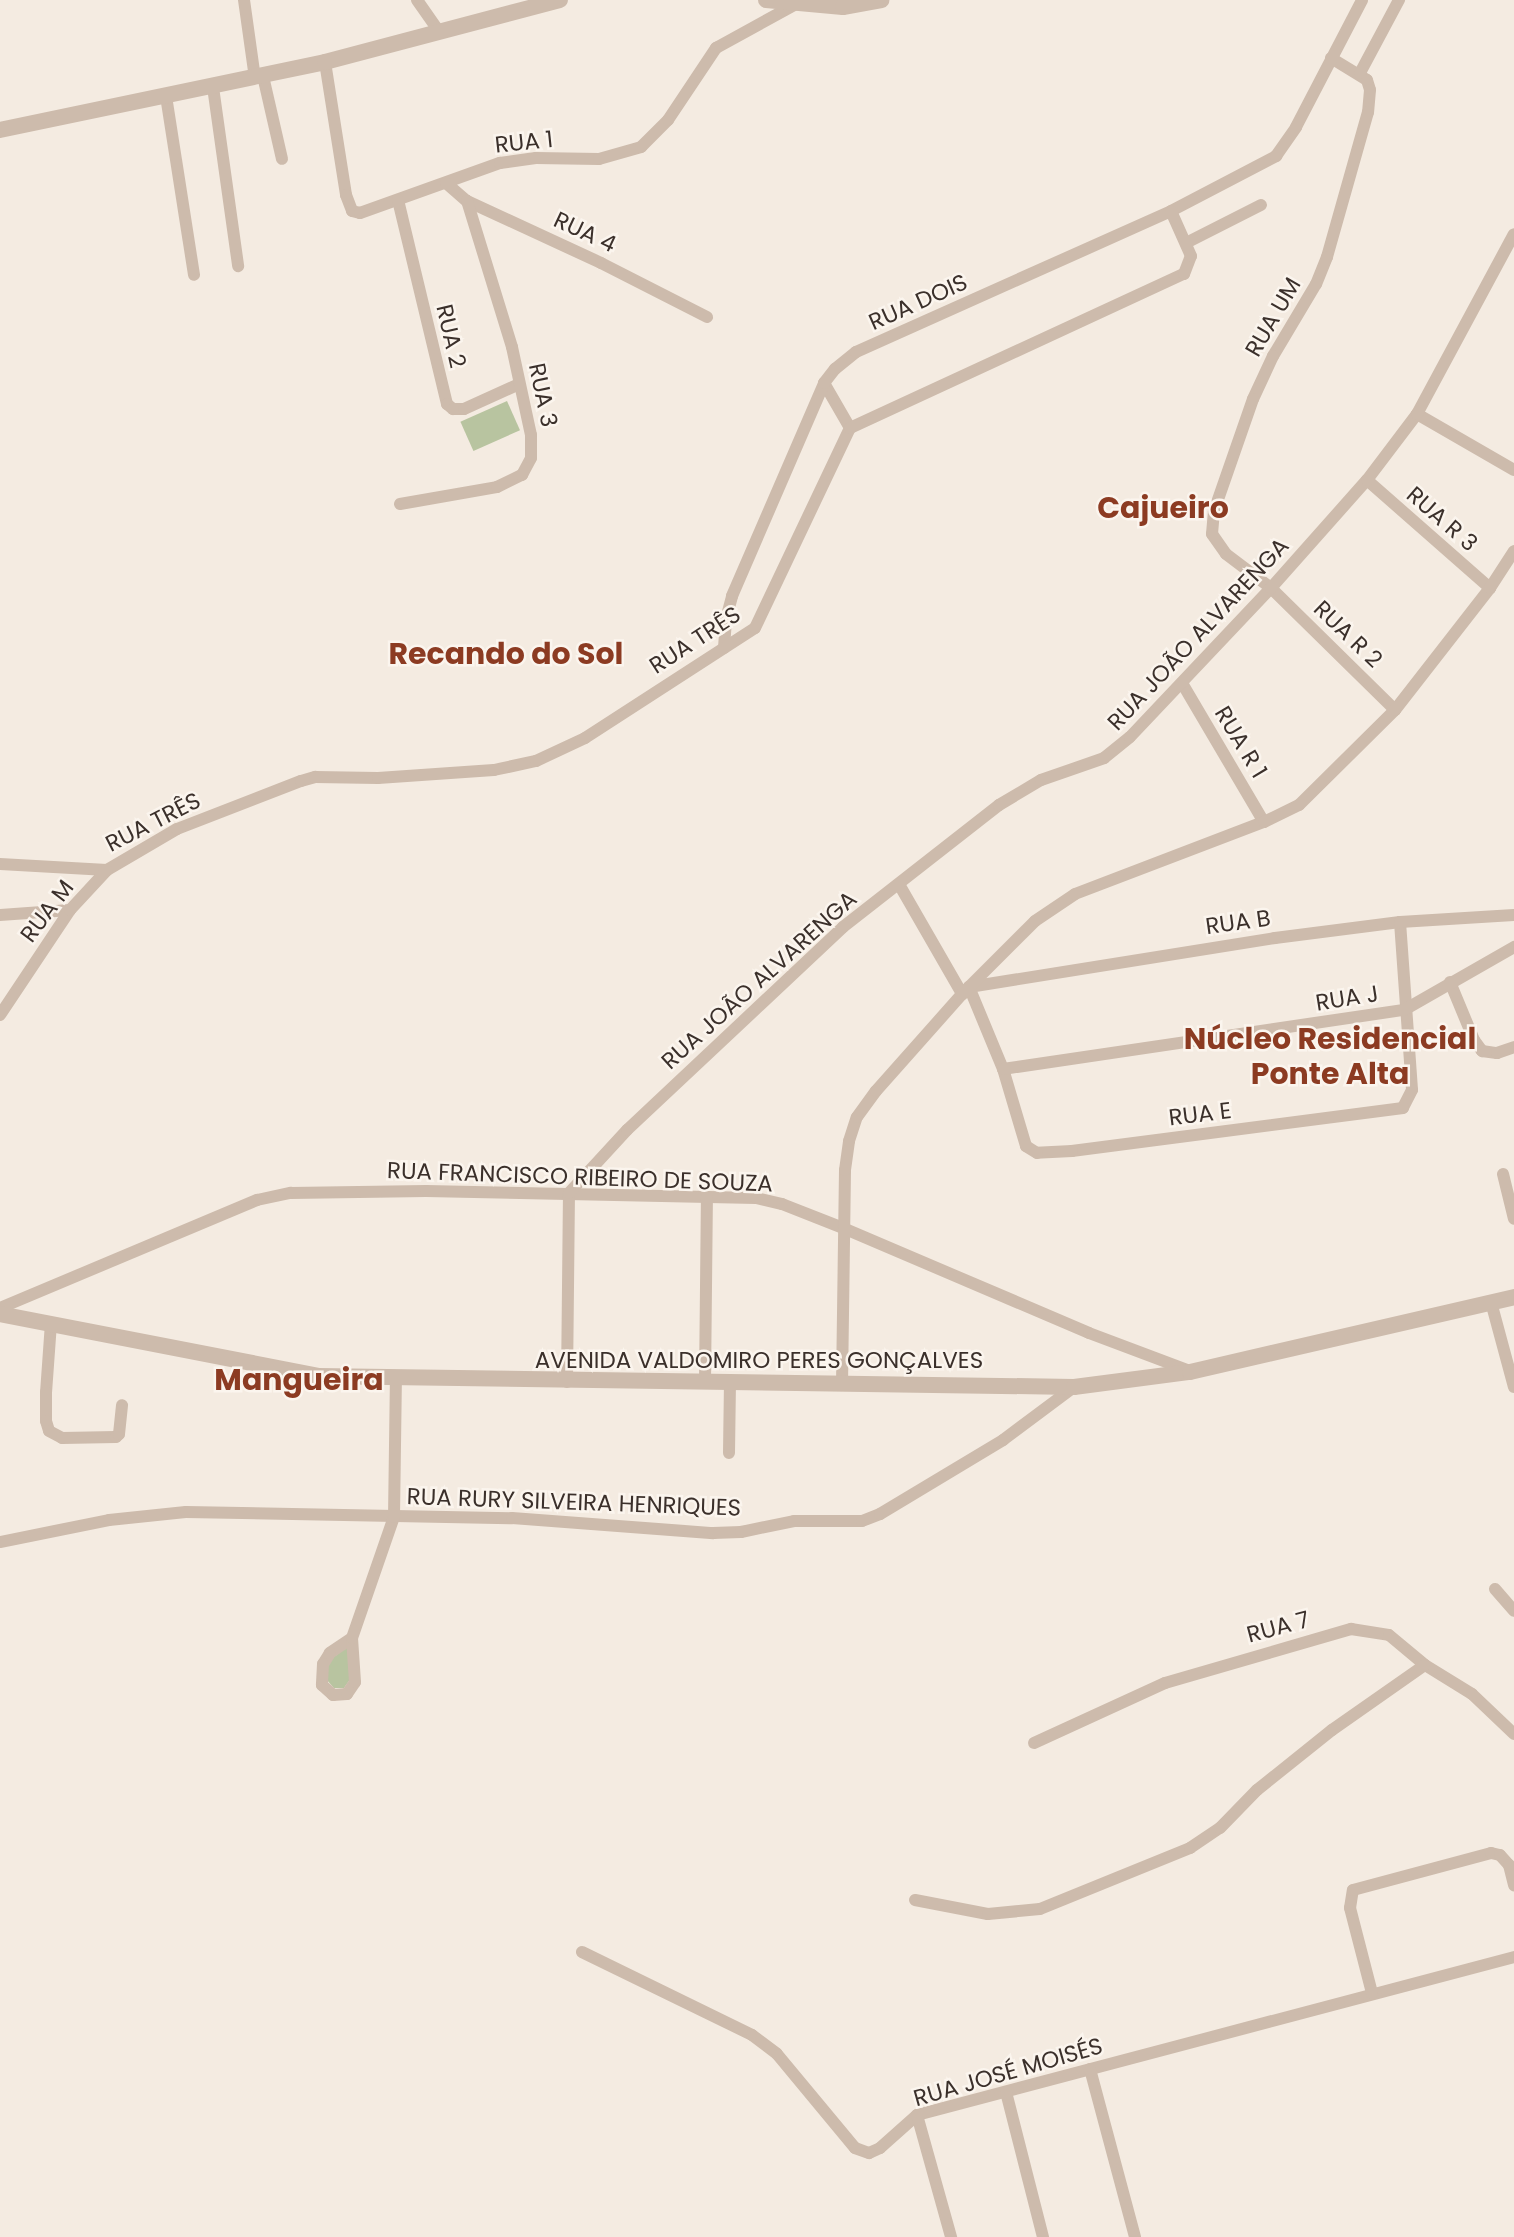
<!DOCTYPE html>
<meta charset="utf-8">
<style>
body{margin:0}
#map{position:relative;width:1514px;height:2237px;overflow:hidden;background:#f4ebe1;font-family:Poppins,sans-serif}
div>[style]{position:absolute}
.green>*{inset:0;background:#b8c4a0;transform-origin:0 0}
.minor>*{height:12px;margin:-6px;padding:0 6px;transform-origin:6px;border-radius:6px;background:#cdbbac}
.tertiary>*{height:16px;margin:-8px;padding:0 8px;transform-origin:8px;border-radius:8px;background:#cdbbac}
span{translate:-50% -50%;white-space:nowrap;text-align:center;line-height:1.15;-webkit-text-stroke:5px #fbf5ee;paint-order:stroke}
.street-label{font-size:23px;color:#3b302b}
.district-label{font-size:30px;color:#8c3b22;font-weight:700}
</style>
<div id="map">
<div class="green">
<div style="left:507px;top:401px;width:32px;height:51px;rotate:66deg"></div>
<div style="clip-path:polygon(350px 1644px,351px 1678px,344px 1688px,334px 1688px,325px 1678px,328px 1662px)"></div>
</div>
<div class="minor">
<div style="left:244px;top:0;width:79px;rotate:82deg"></div>
<div style="left:417px;top:0;width:38px;rotate:55deg"></div>
<div style="left:1331px;top:58px;width:42px;rotate:31.4deg"></div>
<div style="left:1367px;top:80px;width:10px;rotate:73deg"></div>
<div style="left:1370px;top:90px;width:22px;rotate:95deg"></div>
<div style="left:1368px;top:112px;width:151px;rotate:105.8deg"></div>
<div style="left:1327px;top:257px;width:29px;rotate:112deg"></div>
<div style="left:1316px;top:284px;width:84px;rotate:120.8deg"></div>
<div style="left:1273px;top:356px;width:47px;rotate:114.9deg"></div>
<div style="left:1253px;top:399px;width:119px;rotate:109.2deg"></div>
<div style="left:1214px;top:511px;width:23px;rotate:95deg"></div>
<div style="left:1212px;top:534px;width:24px;rotate:55deg"></div>
<div style="left:1226px;top:554px;width:56px;rotate:37.1deg"></div>
<div style="left:1271px;top:588px;width:174px;rotate:44.5deg"></div>
<div style="left:325px;top:62px;width:135px;rotate:81deg"></div>
<div style="left:346px;top:195px;width:17px;rotate:69deg"></div>
<div style="left:352px;top:211px;width:8px;rotate:14deg"></div>
<div style="left:360px;top:213px;width:149px;rotate:-19.7deg"></div>
<div style="left:500px;top:163px;width:36px;rotate:-8deg"></div>
<div style="left:536px;top:158px;width:63px;rotate:0.9deg"></div>
<div style="left:599px;top:159px;width:44px;rotate:-15.9deg"></div>
<div style="left:641px;top:147px;width:38px;rotate:-45deg"></div>
<div style="left:668px;top:120px;width:87px;rotate:-56.3deg"></div>
<div style="left:716px;top:48px;width:94px;rotate:-28.8deg"></div>
<div style="left:1360px;top:73px;width:83px;rotate:-61.9deg"></div>
<div style="left:263px;top:76px;width:85px;rotate:77.1deg"></div>
<div style="left:213px;top:87px;width:181px;rotate:82deg"></div>
<div style="left:166px;top:96px;width:181px;rotate:81.1deg"></div>
<div style="left:446px;top:183px;width:28px;rotate:41deg"></div>
<div style="left:467px;top:201px;width:148px;rotate:24.8deg"></div>
<div style="left:601px;top:263px;width:119px;rotate:27deg"></div>
<div style="left:398px;top:200px;width:210px;rotate:76.5deg"></div>
<div style="left:447px;top:404px;width:8px;rotate:40deg"></div>
<div style="left:453px;top:409px;width:11px"></div>
<div style="left:464px;top:409px;width:60px;rotate:-24.4deg"></div>
<div style="left:1186px;top:243px;width:84px;rotate:-26.9deg"></div>
<div style="left:824px;top:383px;width:52px;rotate:60deg"></div>
<div style="left:1417px;top:414px;width:112px;rotate:30deg"></div>
<div style="left:1367px;top:480px;width:164px;rotate:41.3deg"></div>
<div style="left:400px;top:504px;width:98px;rotate:-9.9deg"></div>
<div style="left:497px;top:487px;width:28px;rotate:-26deg"></div>
<div style="left:522px;top:475px;width:19px;rotate:-62deg"></div>
<div style="left:531px;top:458px;width:23px;rotate:-90deg"></div>
<div style="left:531px;top:435px;width:90px;rotate:-102.2deg"></div>
<div style="left:512px;top:347px;width:153px;rotate:-107.1deg"></div>
<div style="left:724px;top:648px;width:29px;rotate:-86deg"></div>
<div style="left:726px;top:619px;width:24px;rotate:-75deg"></div>
<div style="left:732px;top:596px;width:232px;rotate:-66.6deg"></div>
<div style="left:824px;top:383px;width:18px;rotate:-52deg"></div>
<div style="left:835px;top:369px;width:27px;rotate:-39deg"></div>
<div style="left:856px;top:352px;width:345px;rotate:-24.1deg"></div>
<div style="left:1171px;top:211px;width:119px;rotate:-27.6deg"></div>
<div style="left:1276px;top:156px;width:35px;rotate:-55deg"></div>
<div style="left:1296px;top:127px;width:143px;rotate:-62.5deg"></div>
<div style="left:1182px;top:683px;width:161px;rotate:59.5deg"></div>
<div style="left:0;top:864px;width:107px;rotate:3.2deg"></div>
<div style="left:107px;top:870px;width:81px;rotate:-30.4deg"></div>
<div style="left:177px;top:829px;width:133px;rotate:-21.2deg"></div>
<div style="left:301px;top:781px;width:15px;rotate:-16deg"></div>
<div style="left:315px;top:777px;width:63px;rotate:0.9deg"></div>
<div style="left:378px;top:778px;width:116px;rotate:-3.9deg"></div>
<div style="left:494px;top:770px;width:43px;rotate:-12.1deg"></div>
<div style="left:536px;top:761px;width:54px;rotate:-25.1deg"></div>
<div style="left:585px;top:738px;width:202px;rotate:-32.9deg"></div>
<div style="left:755px;top:628px;width:221px;rotate:-64.6deg"></div>
<div style="left:850px;top:428px;width:368px;rotate:-24.8deg"></div>
<div style="left:1184px;top:274px;width:19px;rotate:-69deg"></div>
<div style="left:1191px;top:256px;width:49px;rotate:-114deg"></div>
<div style="left:900px;top:886px;width:125px;rotate:60.1deg"></div>
<div style="left:0;top:915px;width:70px;rotate:-4.1deg"></div>
<div style="left:1400px;top:922px;width:168px;rotate:85.9deg"></div>
<div style="left:1412px;top:1090px;width:20px;rotate:117deg"></div>
<div style="left:1403px;top:1108px;width:334px;rotate:172.6deg"></div>
<div style="left:1072px;top:1151px;width:35px;rotate:177deg"></div>
<div style="left:1037px;top:1153px;width:13px;rotate:-148deg"></div>
<div style="left:1026px;top:1146px;width:80px;rotate:-106.6deg"></div>
<div style="left:1003px;top:1069px;width:89px;rotate:-112.5deg"></div>
<div style="left:969px;top:987px;width:310px;rotate:-9.1deg"></div>
<div style="left:1275px;top:938px;width:126px;rotate:-7.3deg"></div>
<div style="left:1400px;top:922px;width:114px;rotate:-3.5deg"></div>
<div style="left:1450px;top:982px;width:63px;rotate:67.5deg"></div>
<div style="left:1474px;top:1040px;width:14px;rotate:54deg"></div>
<div style="left:1482px;top:1051px;width:15px;rotate:8deg"></div>
<div style="left:1497px;top:1053px;width:18px;rotate:-19deg"></div>
<div style="left:0;top:1015px;width:126px;rotate:-56.3deg"></div>
<div style="left:70px;top:910px;width:54px;rotate:-47.2deg"></div>
<div style="left:1003px;top:1069px;width:405px;rotate:-8.4deg"></div>
<div style="left:1404px;top:1010px;width:127px;rotate:-29.8deg"></div>
<div style="left:1503px;top:1174px;width:46px;rotate:76.3deg"></div>
<div style="left:1491px;top:1302px;width:88px;rotate:74.9deg"></div>
<div style="left:0;top:1308px;width:279px;rotate:-22.8deg"></div>
<div style="left:257px;top:1200px;width:35px;rotate:-12deg"></div>
<div style="left:291px;top:1193px;width:135px;rotate:-0.8deg"></div>
<div style="left:426px;top:1191px;width:330px;rotate:1.2deg"></div>
<div style="left:756px;top:1198px;width:27px;rotate:13deg"></div>
<div style="left:782px;top:1204px;width:66px;rotate:21.5deg"></div>
<div style="left:843px;top:1228px;width:267px;rotate:23.1deg"></div>
<div style="left:1089px;top:1333px;width:108px;rotate:20.6deg"></div>
<div style="left:51px;top:1323px;width:69px;rotate:94.1deg"></div>
<div style="left:46px;top:1392px;width:29px;rotate:90deg"></div>
<div style="left:46px;top:1421px;width:10px;rotate:73deg"></div>
<div style="left:49px;top:1431px;width:15px;rotate:28deg"></div>
<div style="left:62px;top:1438px;width:54px;rotate:-1.1deg"></div>
<div style="left:116px;top:1437px;width:4px;rotate:-45deg"></div>
<div style="left:119px;top:1434px;width:29px;rotate:-84deg"></div>
<div style="left:567px;top:1382px;width:189px;rotate:-89.4deg"></div>
<div style="left:569px;top:1193px;width:86px;rotate:-47.4deg"></div>
<div style="left:627px;top:1130px;width:296px;rotate:-43.2deg"></div>
<div style="left:843px;top:927px;width:198px;rotate:-38deg"></div>
<div style="left:999px;top:805px;width:49px;rotate:-30.8deg"></div>
<div style="left:1041px;top:780px;width:67px;rotate:-19.2deg"></div>
<div style="left:1104px;top:758px;width:33px;rotate:-39deg"></div>
<div style="left:1130px;top:737px;width:205px;rotate:-46.6deg"></div>
<div style="left:1271px;top:588px;width:144px;rotate:-48.4deg"></div>
<div style="left:1367px;top:480px;width:83px;rotate:-52.9deg"></div>
<div style="left:1417px;top:414px;width:204px;rotate:-61.7deg"></div>
<div style="left:705px;top:1382px;width:185px;rotate:-89.4deg"></div>
<div style="left:842px;top:1385px;width:215px;rotate:-89.2deg"></div>
<div style="left:845px;top:1170px;width:29px;rotate:-82deg"></div>
<div style="left:849px;top:1141px;width:25px;rotate:-72deg"></div>
<div style="left:857px;top:1117px;width:32px;rotate:-54deg"></div>
<div style="left:876px;top:1091px;width:130px;rotate:-48.4deg"></div>
<div style="left:962px;top:994px;width:103px;rotate:-45deg"></div>
<div style="left:1035px;top:921px;width:48px;rotate:-34deg"></div>
<div style="left:1075px;top:894px;width:202px;rotate:-20.9deg"></div>
<div style="left:1264px;top:822px;width:39px;rotate:-26deg"></div>
<div style="left:1299px;top:805px;width:135px;rotate:-44.7deg"></div>
<div style="left:1395px;top:710px;width:155px;rotate:-52.1deg"></div>
<div style="left:1490px;top:588px;width:44px;rotate:-57deg"></div>
<div style="left:729px;top:1453px;width:71px;rotate:-89.2deg"></div>
<div style="left:0;top:1542px;width:111px;rotate:-11.4deg"></div>
<div style="left:109px;top:1520px;width:77px;rotate:-5.9deg"></div>
<div style="left:186px;top:1512px;width:326px;rotate:1.1deg"></div>
<div style="left:512px;top:1518px;width:202px;rotate:4.3deg"></div>
<div style="left:713px;top:1533px;width:28px;rotate:-2deg"></div>
<div style="left:741px;top:1532px;width:54px;rotate:-11.7deg"></div>
<div style="left:794px;top:1521px;width:68px"></div>
<div style="left:862px;top:1521px;width:19px;rotate:-21deg"></div>
<div style="left:880px;top:1514px;width:144px;rotate:-31deg"></div>
<div style="left:1003px;top:1440px;width:89px;rotate:-36.7deg"></div>
<div style="left:1495px;top:1589px;width:29px;rotate:49deg"></div>
<div style="left:352px;top:1638px;width:27px;rotate:146deg"></div>
<div style="left:330px;top:1653px;width:13px;rotate:122deg"></div>
<div style="left:323px;top:1664px;width:21px;rotate:93deg"></div>
<div style="left:322px;top:1685px;width:15px;rotate:42deg"></div>
<div style="left:333px;top:1695px;width:14px;rotate:-4deg"></div>
<div style="left:347px;top:1694px;width:14px;rotate:-56deg"></div>
<div style="left:355px;top:1682px;width:44px;rotate:-93.9deg"></div>
<div style="left:352px;top:1638px;width:128px;rotate:-70.9deg"></div>
<div style="left:394px;top:1517px;width:139px;rotate:-89.2deg"></div>
<div style="left:1034px;top:1743px;width:144px;rotate:-24.6deg"></div>
<div style="left:1165px;top:1683px;width:194px;rotate:-16.2deg"></div>
<div style="left:1351px;top:1629px;width:38px;rotate:9deg"></div>
<div style="left:1389px;top:1635px;width:47px;rotate:39.8deg"></div>
<div style="left:1425px;top:1665px;width:55px;rotate:31.7deg"></div>
<div style="left:1472px;top:1694px;width:58px;rotate:43.6deg"></div>
<div style="left:915px;top:1900px;width:74px;rotate:10.9deg"></div>
<div style="left:988px;top:1914px;width:52px;rotate:-5.5deg"></div>
<div style="left:1040px;top:1909px;width:162px;rotate:-22.1deg"></div>
<div style="left:1190px;top:1848px;width:36px;rotate:-34deg"></div>
<div style="left:1220px;top:1828px;width:53px;rotate:-45.8deg"></div>
<div style="left:1257px;top:1790px;width:96px;rotate:-38.7deg"></div>
<div style="left:1332px;top:1730px;width:113px;rotate:-35deg"></div>
<div style="left:582px;top:1952px;width:189px;rotate:26deg"></div>
<div style="left:752px;top:2035px;width:31px;rotate:37deg"></div>
<div style="left:777px;top:2054px;width:122px;rotate:50.3deg"></div>
<div style="left:855px;top:2148px;width:15px;rotate:20deg"></div>
<div style="left:869px;top:2153px;width:12px;rotate:-24deg"></div>
<div style="left:880px;top:2148px;width:50px;rotate:-41.7deg"></div>
<div style="left:917px;top:2115px;width:618px;rotate:-14.82deg"></div>
<div style="left:1372px;top:1993px;width:88px;rotate:-104.5deg"></div>
<div style="left:1350px;top:1908px;width:18px;rotate:-81deg"></div>
<div style="left:1353px;top:1890px;width:143px;rotate:-15deg"></div>
<div style="left:1491px;top:1853px;width:9px;rotate:13deg"></div>
<div style="left:1500px;top:1855px;width:13px;rotate:48deg"></div>
<div style="left:1509px;top:1865px;width:21px;rotate:76deg"></div>
<div style="left:1090px;top:2069px;width:174px;rotate:75deg"></div>
<div style="left:1006px;top:2092px;width:150px;rotate:75.7deg"></div>
<div style="left:917px;top:2115px;width:127px;rotate:74.4deg"></div>
</div>
<div class="tertiary">
<div style="left:766px;top:0;width:77px;rotate:5.2deg"></div>
<div style="left:843px;top:7px;width:39px;rotate:-10deg"></div>
<div style="left:0;top:130px;width:332px;rotate:-11.8deg"></div>
<div style="left:325px;top:62px;width:243px;rotate:-14.8deg"></div>
<div style="left:0;top:1314px;width:324px;rotate:11deg"></div>
<div style="left:318px;top:1376px;width:756px;rotate:0.83deg"></div>
<div style="left:1074px;top:1387px;width:117px;rotate:-7.4deg"></div>
<div style="left:1190px;top:1372px;width:333px;rotate:-13deg"></div>
</div>
<div class="street-label">
<span style="left:524px;top:142px;rotate:-6deg">RUA 1</span>
<span style="left:585px;top:232px;rotate:25deg">RUA 4</span>
<span style="left:918px;top:302px;rotate:-24deg">RUA DOIS</span>
<span style="left:1273px;top:317px;rotate:-60deg">RUA UM</span>
<span style="left:451px;top:336px;rotate:77deg">RUA 2</span>
<span style="left:543px;top:395px;rotate:78deg">RUA 3</span>
<span style="left:1442px;top:519px;rotate:41deg">RUA R 3</span>
<span style="left:1198px;top:634px;rotate:-47deg">RUA JOÃO ALVARENGA</span>
<span style="left:1348px;top:634px;rotate:44deg">RUA R 2</span>
<span style="left:695px;top:640px;rotate:-33deg">RUA TRÊS</span>
<span style="left:1241px;top:742px;rotate:59deg">RUA R 1</span>
<span style="left:153px;top:822px;rotate:-27deg">RUA TRÊS</span>
<span style="left:47px;top:911px;rotate:-53deg">RUA M</span>
<span style="left:1238px;top:922px;rotate:-8deg">RUA B</span>
<span style="left:759px;top:980px;rotate:-42deg">RUA JOÃO ALVARENGA</span>
<span style="left:1347px;top:998px;rotate:-9deg">RUA J</span>
<span style="left:1200px;top:1114px;rotate:-7deg">RUA E</span>
<span style="left:580px;top:1177px;rotate:2deg">RUA FRANCISCO RIBEIRO DE SOUZA</span>
<span style="left:759px;top:1360px">AVENIDA VALDOMIRO PERES GONÇALVES</span>
<span style="left:574px;top:1502px;rotate:2deg">RUA RURY SILVEIRA HENRIQUES</span>
<span style="left:1278px;top:1627px;rotate:-15deg">RUA 7</span>
<span style="left:1008px;top:2072px;rotate:-16deg">RUA JOSÉ MOISÉS</span>
</div>
<div class="district-label">
<span style="left:1163px;top:508px">Cajueiro</span>
<span style="left:506px;top:654px">Recando do Sol</span>
<span style="left:1330px;top:1056px">Núcleo Residencial<br>Ponte Alta</span>
<span style="left:299px;top:1380px">Mangueira</span>
</div>
</div>
